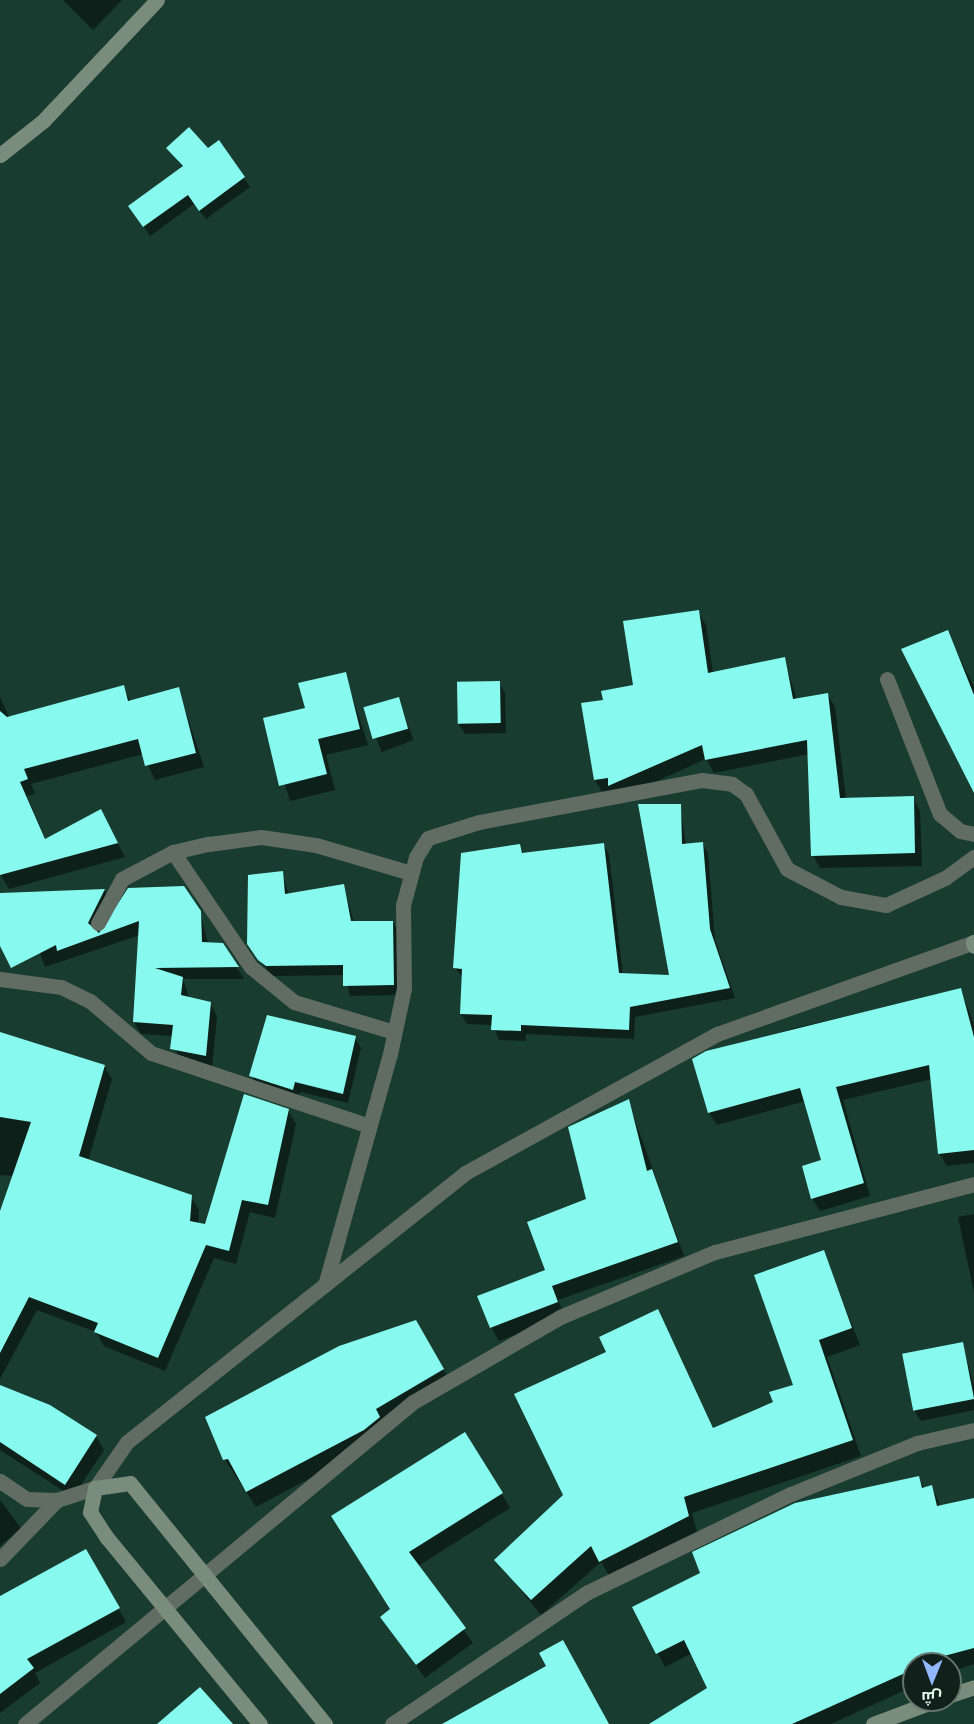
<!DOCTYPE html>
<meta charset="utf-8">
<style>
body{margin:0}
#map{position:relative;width:974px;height:1724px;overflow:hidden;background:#193c30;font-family:"IBM Plex Sans",Cairo,sans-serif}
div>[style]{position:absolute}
.shadow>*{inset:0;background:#0007;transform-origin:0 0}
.building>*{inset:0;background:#88f9ee;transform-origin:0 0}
.street>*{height:15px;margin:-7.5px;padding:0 7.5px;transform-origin:7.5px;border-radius:7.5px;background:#616d63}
.secondary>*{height:15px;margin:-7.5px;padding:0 7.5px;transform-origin:7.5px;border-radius:7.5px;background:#7a8c7c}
span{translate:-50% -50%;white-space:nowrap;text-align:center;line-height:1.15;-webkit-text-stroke:6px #11201a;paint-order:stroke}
.north{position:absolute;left:902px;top:1652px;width:60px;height:60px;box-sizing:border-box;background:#11201a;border:2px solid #65766f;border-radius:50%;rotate:181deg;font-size:16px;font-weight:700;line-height:24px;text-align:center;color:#e4f8ef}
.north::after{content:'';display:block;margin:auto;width:21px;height:27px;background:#91b8fd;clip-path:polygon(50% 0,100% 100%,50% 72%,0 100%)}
</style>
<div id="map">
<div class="shadow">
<div style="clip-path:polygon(63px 0,122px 0,93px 30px)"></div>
<div style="clip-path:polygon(218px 142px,250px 187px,206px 219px,194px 204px,150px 236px,130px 207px,183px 168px,168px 148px,208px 150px)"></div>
<div style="clip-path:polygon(698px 612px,706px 625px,713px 673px,784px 659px,797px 700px,827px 694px,835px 707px,846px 799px,913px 797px,920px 811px,922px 866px,820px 868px,813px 855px,809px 754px,714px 773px,706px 759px,617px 799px,603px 793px,595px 780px,605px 701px,635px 686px)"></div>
<div style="clip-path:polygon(947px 632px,974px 687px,974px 789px)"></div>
<div style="clip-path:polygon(345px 674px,368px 745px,326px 755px,335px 790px,290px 801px,265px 720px,307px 709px)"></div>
<div style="clip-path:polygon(499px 683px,505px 693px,506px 733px,465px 734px,459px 724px)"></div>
<div style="clip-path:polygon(123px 687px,131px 702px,178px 689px,204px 767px,155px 780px,143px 754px,31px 784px,35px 794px,27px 796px,46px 840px,108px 825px,125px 857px,9px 889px,0 874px,0 697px,9px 717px)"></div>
<div style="left:398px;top:698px;width:45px;height:34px;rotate:70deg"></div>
<div style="clip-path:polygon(680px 805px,686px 845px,702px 843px,708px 853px,715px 940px,735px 998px,635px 1017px,634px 1039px,526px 1034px,526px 1041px,499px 1040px,493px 1025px,467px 1024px,461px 1014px,463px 978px,455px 968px,520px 846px,524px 854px,603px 844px,609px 854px,623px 975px,671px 977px)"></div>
<div style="clip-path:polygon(282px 873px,289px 895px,343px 886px,354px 922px,393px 922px,398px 932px,399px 995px,350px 996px,345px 975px,273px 976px,255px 955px)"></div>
<div style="clip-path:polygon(129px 890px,200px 912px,208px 943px,222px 944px,244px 979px,183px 979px,189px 998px,210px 1003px,217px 1016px,212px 1068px,179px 1061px,173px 1036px,141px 1034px,134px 1022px,140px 935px,45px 967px,18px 894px,105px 891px,111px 902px,99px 935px)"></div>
<div style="clip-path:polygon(961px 990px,974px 1025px,974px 1163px,947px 1166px,939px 1153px,932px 1079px,843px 1100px,870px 1196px,820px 1211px,812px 1198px,823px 1161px,806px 1101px,717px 1125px,709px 1113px,694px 1060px,795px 1028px)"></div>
<div style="clip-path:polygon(0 1033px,104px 1066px,112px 1079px,88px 1161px,191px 1197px,199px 1210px,198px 1224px,206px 1226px,288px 1111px,296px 1124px,275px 1218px,250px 1212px,236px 1264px,214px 1258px,165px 1371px,104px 1346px,96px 1332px,37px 1310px,0 1379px,0 1215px,14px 1176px,0 1175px)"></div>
<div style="clip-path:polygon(355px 1038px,361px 1048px,348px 1103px,300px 1092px,298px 1100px,257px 1086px,251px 1075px)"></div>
<div style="clip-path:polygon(628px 1101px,684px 1256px,558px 1300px,565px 1316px,499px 1341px,491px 1327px,547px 1271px,588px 1200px)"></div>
<div style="clip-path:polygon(974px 1214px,974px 1293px,958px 1217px)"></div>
<div style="clip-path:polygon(823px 1252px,860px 1345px,827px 1357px,861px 1456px,692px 1513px,697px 1532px,610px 1577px,601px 1562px,541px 1615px,496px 1560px,565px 1495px,666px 1327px,714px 1430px,775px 1403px,795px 1386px)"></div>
<div style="clip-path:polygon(415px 1322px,452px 1385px,384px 1425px,372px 1445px,256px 1507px,225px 1460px,207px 1417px)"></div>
<div style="clip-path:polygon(962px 1344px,974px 1385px,974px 1410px,921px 1421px,914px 1410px)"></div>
<div style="clip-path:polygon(0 1386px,96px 1436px,104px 1450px,73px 1497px,0 1450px)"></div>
<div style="clip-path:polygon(918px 1477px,925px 1489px,932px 1487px,941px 1507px,974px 1500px,974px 1664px,950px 1672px,950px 1664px,914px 1664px,914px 1686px,831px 1724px,652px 1724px,709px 1689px,692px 1653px,665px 1667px,634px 1608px)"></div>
<div style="clip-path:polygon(502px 1494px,510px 1508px,418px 1566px,473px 1643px,425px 1678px,382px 1617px,391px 1609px,342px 1530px)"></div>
<div style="clip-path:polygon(0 1500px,21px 1528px,0 1546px)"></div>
<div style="clip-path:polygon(86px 1551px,126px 1622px,35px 1673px,40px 1683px,0 1713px,0 1598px)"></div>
</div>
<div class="building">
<div style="clip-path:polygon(189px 127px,208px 148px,219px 140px,245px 177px,199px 211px,188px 195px,143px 227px,128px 206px,183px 166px,166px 148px)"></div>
<div style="clip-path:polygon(699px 610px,708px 673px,785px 657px,793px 699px,828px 693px,840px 798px,914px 796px,915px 853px,811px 856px,807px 740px,705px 760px,702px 745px,608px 786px,608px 778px,594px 780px,581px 703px,603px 700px,601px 691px,633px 685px,623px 621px)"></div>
<div style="clip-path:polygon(948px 630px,974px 695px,974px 793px,901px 649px)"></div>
<div style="clip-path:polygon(346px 672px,360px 729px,318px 739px,327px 774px,279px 786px,263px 718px,305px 708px,298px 683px)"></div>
<div style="left:500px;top:681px;width:42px;height:43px;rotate:89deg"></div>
<div style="clip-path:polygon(124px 685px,128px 701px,179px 687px,196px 753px,145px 766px,138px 739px,24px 769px,28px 779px,20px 782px,45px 839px,101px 809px,118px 843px,0 875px,0 711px,7px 717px)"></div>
<div style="left:399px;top:697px;width:33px;height:37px;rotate:74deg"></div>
<div style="clip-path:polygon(638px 804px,681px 804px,682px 844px,703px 842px,710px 929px,730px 988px,630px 1007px,629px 1030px,521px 1025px,521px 1031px,491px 1030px,492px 1015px,460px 1014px,462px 969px,453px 968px,461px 853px,520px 844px,522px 853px,604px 843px,619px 973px,669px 975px)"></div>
<div style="clip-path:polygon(283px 871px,285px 894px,344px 884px,351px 921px,393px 921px,394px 985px,343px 986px,343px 965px,266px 966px,258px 960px,247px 944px,248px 875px)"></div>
<div style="clip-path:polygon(184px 886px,201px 911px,202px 942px,223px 943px,239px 967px,155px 968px,183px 977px,181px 995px,211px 1002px,206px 1056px,170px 1049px,173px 1025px,133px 1022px,139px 921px,57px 951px,56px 945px,11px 968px,0 946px,0 893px,105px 889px,88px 923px,99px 933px,128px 888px)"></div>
<div style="clip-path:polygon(961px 988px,974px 1037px,974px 1150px,938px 1154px,929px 1065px,836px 1087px,864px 1183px,811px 1199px,802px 1166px,821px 1160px,800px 1088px,708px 1113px,692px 1059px,706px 1051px)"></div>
<div style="clip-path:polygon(267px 1015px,356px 1036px,343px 1094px,295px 1082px,293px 1090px,249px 1076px)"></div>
<div style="clip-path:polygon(0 1032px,105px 1065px,79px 1156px,192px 1195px,190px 1221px,205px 1224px,244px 1094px,289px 1109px,268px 1205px,242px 1200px,229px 1251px,206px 1245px,158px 1358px,94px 1332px,98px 1323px,29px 1297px,0 1353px,0 1211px,31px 1122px,0 1117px)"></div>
<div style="clip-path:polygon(629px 1099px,647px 1171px,652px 1169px,678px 1242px,552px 1286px,558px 1302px,490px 1328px,477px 1296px,545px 1270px,527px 1222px,586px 1199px,568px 1127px)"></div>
<div style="clip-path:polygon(824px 1250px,852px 1328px,819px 1340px,853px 1440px,684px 1497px,689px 1516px,599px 1562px,591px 1546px,531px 1600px,494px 1560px,563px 1495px,514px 1394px,606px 1352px,599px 1337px,658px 1309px,713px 1428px,773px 1402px,769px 1392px,793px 1385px,754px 1275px)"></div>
<div style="clip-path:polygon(416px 1320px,444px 1369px,376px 1409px,380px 1417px,364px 1430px,246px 1492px,228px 1459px,223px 1460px,205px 1417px,339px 1346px)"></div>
<div style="left:963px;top:1342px;width:58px;height:62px;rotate:79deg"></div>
<div style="clip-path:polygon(0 1385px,50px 1405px,97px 1435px,65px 1485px,0 1442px)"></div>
<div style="clip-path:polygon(465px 1432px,503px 1493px,409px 1552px,466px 1628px,416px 1665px,380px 1617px,390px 1609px,331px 1516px)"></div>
<div style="clip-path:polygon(919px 1476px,922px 1488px,932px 1485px,937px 1506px,974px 1498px,974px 1648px,914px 1664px,914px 1669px,792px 1724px,649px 1724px,707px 1688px,684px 1640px,656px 1654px,632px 1607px,700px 1573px,692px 1552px,795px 1503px)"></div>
<div style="clip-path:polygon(86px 1549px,120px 1608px,27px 1659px,34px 1668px,0 1694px,0 1596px)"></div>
<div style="clip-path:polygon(563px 1640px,609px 1724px,442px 1724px,546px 1666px,539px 1653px)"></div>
<div style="clip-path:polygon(200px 1687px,233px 1724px,157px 1724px)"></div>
</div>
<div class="street">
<div style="left:887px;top:679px;width:145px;rotate:68.6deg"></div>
<div style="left:940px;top:814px;width:26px;rotate:40deg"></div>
<div style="left:960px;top:831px;width:14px;rotate:12deg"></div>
<div style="left:173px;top:852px;width:139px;rotate:55.9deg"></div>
<div style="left:251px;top:967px;width:55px;rotate:39.1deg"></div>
<div style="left:294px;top:1002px;width:104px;rotate:16.7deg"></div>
<div style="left:98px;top:923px;width:50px;rotate:-61.4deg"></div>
<div style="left:122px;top:879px;width:58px;rotate:-27.9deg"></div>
<div style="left:173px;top:852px;width:37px;rotate:-13deg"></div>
<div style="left:209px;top:844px;width:52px;rotate:-7.7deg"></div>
<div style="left:261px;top:837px;width:56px;rotate:8.3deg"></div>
<div style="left:316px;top:845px;width:99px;rotate:16.4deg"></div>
<div style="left:0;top:979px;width:62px;rotate:7.5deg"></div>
<div style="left:61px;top:987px;width:32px;rotate:26deg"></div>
<div style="left:90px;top:1001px;width:80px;rotate:40.4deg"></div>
<div style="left:151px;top:1053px;width:230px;rotate:18.5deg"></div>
<div style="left:325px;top:1285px;width:240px;rotate:-74.3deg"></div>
<div style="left:390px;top:1054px;width:67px;rotate:-78deg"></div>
<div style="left:404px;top:988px;width:83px;rotate:-90.7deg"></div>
<div style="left:403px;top:905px;width:50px;rotate:-74.8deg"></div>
<div style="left:416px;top:857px;width:22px;rotate:-58deg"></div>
<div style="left:428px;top:838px;width:53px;rotate:-17.4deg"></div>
<div style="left:479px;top:822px;width:226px;rotate:-10.7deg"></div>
<div style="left:701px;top:780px;width:31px;rotate:7deg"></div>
<div style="left:732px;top:784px;width:17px;rotate:36deg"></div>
<div style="left:746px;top:794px;width:85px;rotate:61.3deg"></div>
<div style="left:787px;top:869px;width:61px;rotate:27.4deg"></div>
<div style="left:841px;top:897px;width:46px;rotate:10.1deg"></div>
<div style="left:886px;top:905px;width:65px;rotate:-24.6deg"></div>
<div style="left:945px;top:878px;width:36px;rotate:-36deg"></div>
<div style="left:0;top:1481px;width:32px;rotate:34deg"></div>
<div style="left:27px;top:1499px;width:30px;rotate:2deg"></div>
<div style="left:57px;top:1500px;width:40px;rotate:-18deg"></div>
<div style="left:95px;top:1488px;width:56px;rotate:-55.2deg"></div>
<div style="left:127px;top:1442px;width:432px;rotate:-38.5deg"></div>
<div style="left:465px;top:1173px;width:288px;rotate:-28.9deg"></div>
<div style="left:717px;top:1034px;width:273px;rotate:-19.7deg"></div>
<div style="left:0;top:1559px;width:82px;rotate:-46deg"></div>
<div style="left:25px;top:1724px;width:504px;rotate:-39.69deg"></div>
<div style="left:413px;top:1402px;width:170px;rotate:-30deg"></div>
<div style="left:560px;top:1317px;width:168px;rotate:-22.8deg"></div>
<div style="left:715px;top:1252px;width:268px;rotate:-14.7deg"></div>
<div style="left:392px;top:1724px;width:236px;rotate:-34deg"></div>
<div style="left:588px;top:1592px;width:225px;rotate:-25.8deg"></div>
<div style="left:791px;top:1494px;width:136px;rotate:-22deg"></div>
<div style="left:917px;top:1443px;width:58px;rotate:-12.8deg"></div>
</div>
<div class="secondary">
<div style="left:0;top:155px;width:55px;rotate:-38.3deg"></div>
<div style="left:43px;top:121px;width:166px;rotate:-46.7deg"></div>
<div style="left:973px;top:942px;width:4px;rotate:76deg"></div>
<div style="left:950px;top:1695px;width:25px;rotate:-18deg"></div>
<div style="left:260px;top:1724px;width:241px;rotate:-129.4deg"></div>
<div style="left:107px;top:1538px;width:31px;rotate:-123deg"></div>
<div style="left:90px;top:1512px;width:25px;rotate:-78deg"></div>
<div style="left:95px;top:1488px;width:35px;rotate:-8deg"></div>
<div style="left:130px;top:1483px;width:310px;rotate:51deg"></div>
<div style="left:873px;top:1724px;width:68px;rotate:-20.6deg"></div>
</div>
<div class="north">ش</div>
</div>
